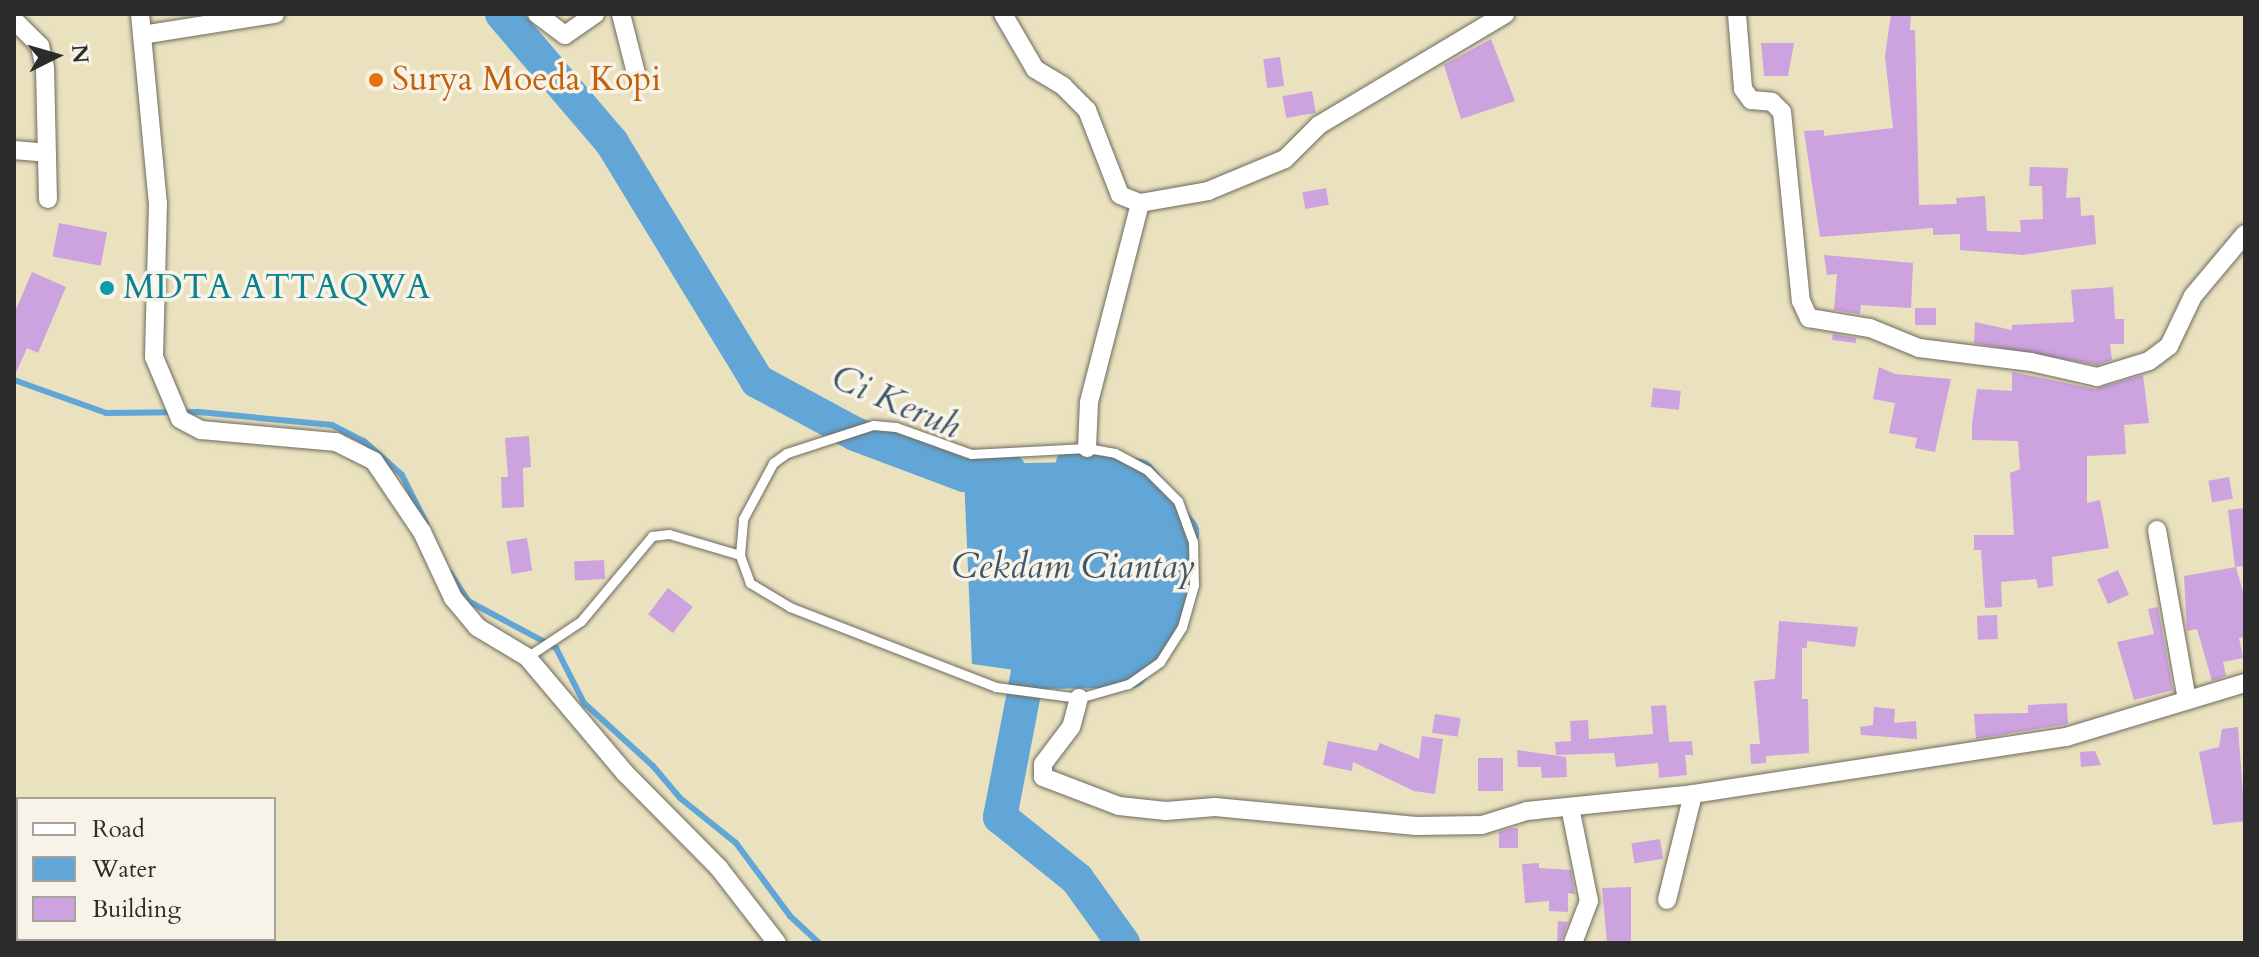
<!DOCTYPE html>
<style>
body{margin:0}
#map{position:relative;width:2259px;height:957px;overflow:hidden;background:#eae2bf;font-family:Cardo,serif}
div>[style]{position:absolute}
.water>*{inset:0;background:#61a6d6}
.stream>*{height:6px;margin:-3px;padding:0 3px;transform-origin:3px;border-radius:3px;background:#61a6d6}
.river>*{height:34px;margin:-17px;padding:0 17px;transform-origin:17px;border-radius:17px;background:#61a6d6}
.building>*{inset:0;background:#cca2df;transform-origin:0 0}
.roads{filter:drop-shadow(0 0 2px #6e6b5f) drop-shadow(0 0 2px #6e6b5f)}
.lane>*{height:9px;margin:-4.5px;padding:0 4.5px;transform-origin:4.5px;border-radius:4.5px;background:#fff}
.street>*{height:18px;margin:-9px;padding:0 9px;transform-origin:9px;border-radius:9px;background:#fff}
.dots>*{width:22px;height:22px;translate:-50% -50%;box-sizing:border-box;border:4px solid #f7f3e8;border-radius:50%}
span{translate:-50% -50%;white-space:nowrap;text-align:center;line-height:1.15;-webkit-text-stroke:7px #f7f3e8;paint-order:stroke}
.food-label{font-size:34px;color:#c56008}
.left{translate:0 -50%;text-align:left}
.culture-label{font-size:34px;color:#0d838f}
.water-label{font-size:36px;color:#3e5667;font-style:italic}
.frame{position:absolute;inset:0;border:16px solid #2b2b2b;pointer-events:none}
.legend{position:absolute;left:16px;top:797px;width:260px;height:144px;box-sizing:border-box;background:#f7f3e8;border:2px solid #a5a39c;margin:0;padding:10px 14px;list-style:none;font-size:24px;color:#2b2b2b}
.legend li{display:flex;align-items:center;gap:16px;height:40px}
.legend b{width:40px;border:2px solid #a5a39c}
.north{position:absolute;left:16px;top:16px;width:80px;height:80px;-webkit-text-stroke:6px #f7f3e8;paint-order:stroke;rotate:85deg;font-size:22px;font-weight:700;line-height:32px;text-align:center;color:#2b2b2b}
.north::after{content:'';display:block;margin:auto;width:28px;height:36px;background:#2b2b2b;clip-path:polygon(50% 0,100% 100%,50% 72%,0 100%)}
</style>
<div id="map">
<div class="water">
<div style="clip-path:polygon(1078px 462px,1139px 476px,1182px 532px,1172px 619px,1131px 669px,1028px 672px,972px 664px,964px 475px,987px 464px)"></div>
</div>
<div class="stream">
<div style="left:14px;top:380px;width:98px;rotate:19.7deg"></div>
<div style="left:106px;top:413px;width:93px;rotate:-0.6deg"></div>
<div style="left:199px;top:412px;width:134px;rotate:5.6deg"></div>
<div style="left:332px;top:425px;width:36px;rotate:27deg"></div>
<div style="left:364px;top:441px;width:51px;rotate:41.8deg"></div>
<div style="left:402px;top:475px;width:54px;rotate:63.4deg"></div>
<div style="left:450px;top:573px;width:33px;rotate:57deg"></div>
<div style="left:468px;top:601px;width:100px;rotate:28.1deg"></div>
<div style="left:556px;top:648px;width:62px;rotate:63deg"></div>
<div style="left:584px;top:703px;width:93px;rotate:42.4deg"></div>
<div style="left:653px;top:766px;width:42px;rotate:49.8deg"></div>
<div style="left:680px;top:798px;width:72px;rotate:38.8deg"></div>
<div style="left:736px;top:843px;width:91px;rotate:53.5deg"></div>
<div style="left:790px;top:916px;width:40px;rotate:43deg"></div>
</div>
<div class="river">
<div style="left:502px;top:14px;width:170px;rotate:49.5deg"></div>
<div style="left:612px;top:143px;width:279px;rotate:58.6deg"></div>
<div style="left:757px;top:381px;width:111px;rotate:28.4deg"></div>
<div style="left:855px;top:434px;width:116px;rotate:20.6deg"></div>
<div style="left:964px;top:475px;width:45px;rotate:-6.3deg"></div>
<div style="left:1073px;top:463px;width:67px;rotate:11.1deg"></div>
<div style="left:1139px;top:476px;width:71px;rotate:52.5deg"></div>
<div style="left:1182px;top:532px;width:88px;rotate:96.6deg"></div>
<div style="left:1172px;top:619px;width:66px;rotate:128.3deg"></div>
<div style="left:1131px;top:671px;width:103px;rotate:179.4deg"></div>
<div style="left:1028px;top:672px;width:148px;rotate:100.9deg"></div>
<div style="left:1000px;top:817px;width:99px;rotate:38.8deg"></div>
<div style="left:1077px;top:879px;width:79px;rotate:54.3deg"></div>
</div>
<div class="building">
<div style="clip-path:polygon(1891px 14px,1911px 14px,1910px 30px,1915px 30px,1919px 205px,1957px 204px,1956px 198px,1985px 196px,1987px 231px,2021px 232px,2020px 220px,2043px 219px,2042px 186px,2029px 186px,2030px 167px,2068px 168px,2066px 198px,2080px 197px,2081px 216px,2094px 215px,2096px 244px,2023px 255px,1960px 250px,1960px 234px,1933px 235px,1933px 228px,1820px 237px,1804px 131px,1824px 130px,1824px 136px,1893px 128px,1885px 56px)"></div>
<div style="clip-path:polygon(1491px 39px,1515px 101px,1461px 119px,1444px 65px)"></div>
<div style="clip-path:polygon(1761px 43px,1794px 43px,1788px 76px,1764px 76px)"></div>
<div style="left:1280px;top:57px;width:29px;height:17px;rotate:82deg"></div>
<div style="left:1312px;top:91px;width:22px;height:30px;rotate:80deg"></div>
<div style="left:1326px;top:188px;width:17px;height:24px;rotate:80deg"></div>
<div style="left:59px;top:223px;width:49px;height:34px;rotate:11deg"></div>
<div style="clip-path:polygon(1824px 255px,1913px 263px,1911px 308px,1861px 305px,1860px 314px,1834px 310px,1837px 274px,1827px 275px)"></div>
<div style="clip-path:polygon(32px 272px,66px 287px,38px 353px,27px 348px,14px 377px,14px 314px)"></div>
<div style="clip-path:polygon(2113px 287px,2115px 319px,2124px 319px,2124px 344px,2110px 344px,2112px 360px,2097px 365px,1974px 343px,1975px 322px,2012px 330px,2012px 325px,2074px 322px,2071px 290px)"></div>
<div style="left:1915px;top:308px;width:21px;height:17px"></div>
<div style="clip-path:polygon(1833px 334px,1856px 338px,1856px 343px,1832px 340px)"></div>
<div style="clip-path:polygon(1879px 367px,1895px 374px,1951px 379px,1935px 452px,1915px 448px,1917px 438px,1889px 433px,1895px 403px,1873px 399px)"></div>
<div style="clip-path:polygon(2012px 372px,2095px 389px,2143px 375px,2149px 423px,2124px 425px,2126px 454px,2087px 456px,2087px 503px,2100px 500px,2109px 548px,2052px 557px,2053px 586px,2038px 588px,2036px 579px,2001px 582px,2002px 607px,1985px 608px,1981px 550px,1974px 550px,1974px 535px,2014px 535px,2010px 473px,2020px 469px,2018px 441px,1972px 440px,1972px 424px,1977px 389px,2012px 391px)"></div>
<div style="left:1653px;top:388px;width:28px;height:19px;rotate:6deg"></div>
<div style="clip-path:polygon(529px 436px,531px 467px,523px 468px,524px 507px,502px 508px,501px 477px,508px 477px,505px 438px)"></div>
<div style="left:2229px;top:477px;width:22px;height:21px;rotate:80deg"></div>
<div style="clip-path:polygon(2245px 508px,2245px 566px,2235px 567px,2228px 510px)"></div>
<div style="left:527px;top:538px;width:33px;height:21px;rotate:81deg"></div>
<div style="left:604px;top:560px;width:19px;height:30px;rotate:87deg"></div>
<div style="clip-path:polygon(2236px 567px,2245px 599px,2245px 637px,2239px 638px,2243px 658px,2223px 662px,2226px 676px,2212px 681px,2197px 629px,2187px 631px,2184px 576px)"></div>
<div style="left:2118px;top:570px;width:27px;height:23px;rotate:66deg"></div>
<div style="left:668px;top:588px;width:31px;height:33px;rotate:37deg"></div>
<div style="clip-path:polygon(2158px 607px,2173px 690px,2134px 700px,2117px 642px,2154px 634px,2148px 609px)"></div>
<div style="left:1997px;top:615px;width:24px;height:20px;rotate:88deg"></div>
<div style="clip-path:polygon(1779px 621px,1858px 627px,1855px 647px,1807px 641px,1807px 648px,1802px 648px,1802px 699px,1808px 699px,1809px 753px,1766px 756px,1766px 763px,1751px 764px,1750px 744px,1760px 744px,1754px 681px,1775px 679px)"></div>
<div style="clip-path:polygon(2067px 703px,2068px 724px,1976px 739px,1974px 714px,2028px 713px,2028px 705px)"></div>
<div style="clip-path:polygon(1666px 705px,1669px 742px,1692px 741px,1693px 755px,1685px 755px,1687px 775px,1659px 778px,1658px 763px,1616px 767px,1614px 753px,1556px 755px,1555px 742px,1571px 741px,1570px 721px,1588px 720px,1589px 739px,1653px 734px,1651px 706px)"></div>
<div style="clip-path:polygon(1874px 707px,1895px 709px,1894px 723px,1916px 721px,1917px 739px,1861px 735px,1860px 727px,1873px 725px)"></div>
<div style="left:1435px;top:714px;width:26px;height:19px;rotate:9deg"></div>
<div style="clip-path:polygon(2238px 727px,2245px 821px,2213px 825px,2199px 752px,2219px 747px,2222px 729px)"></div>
<div style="clip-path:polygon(1422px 736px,1443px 739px,1435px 794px,1414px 791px,1353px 762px,1352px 771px,1323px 765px,1328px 741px,1377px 751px,1380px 743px,1419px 759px)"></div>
<div style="clip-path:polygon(1517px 750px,1566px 757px,1567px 777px,1542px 778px,1541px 767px,1518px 767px)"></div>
<div style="clip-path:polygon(2095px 751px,2101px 765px,2081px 767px,2080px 752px)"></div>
<div style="left:1478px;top:758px;width:25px;height:33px"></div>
<div style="clip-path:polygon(1512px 828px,1518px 828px,1518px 848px,1499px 848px,1499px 832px)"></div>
<div style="left:1660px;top:839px;width:20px;height:29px;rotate:81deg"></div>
<div style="clip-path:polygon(1539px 863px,1539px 868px,1571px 870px,1575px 894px,1568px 893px,1568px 912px,1549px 911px,1549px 901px,1525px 903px,1522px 864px)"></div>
<div style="clip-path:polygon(1631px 887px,1631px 943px,1607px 943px,1602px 888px)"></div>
<div style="clip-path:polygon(1558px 921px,1568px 922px,1561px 942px,1557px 941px)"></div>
</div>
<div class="roads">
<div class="lane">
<div style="left:873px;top:425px;width:23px;rotate:5deg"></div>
<div style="left:896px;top:427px;width:80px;rotate:19.8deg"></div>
<div style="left:971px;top:454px;width:116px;rotate:-3deg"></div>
<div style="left:1087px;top:448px;width:28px;rotate:10deg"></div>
<div style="left:1115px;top:453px;width:36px;rotate:28deg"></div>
<div style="left:1147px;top:470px;width:44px;rotate:45deg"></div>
<div style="left:1178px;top:501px;width:44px;rotate:69.9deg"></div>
<div style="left:1193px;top:542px;width:43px;rotate:88.7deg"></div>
<div style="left:1194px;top:585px;width:44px;rotate:105.9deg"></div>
<div style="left:1182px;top:627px;width:41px;rotate:122.2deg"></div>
<div style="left:1160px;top:662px;width:39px;rotate:145deg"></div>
<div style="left:1128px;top:684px;width:51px;rotate:164.1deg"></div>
<div style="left:1079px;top:698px;width:84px;rotate:-172.5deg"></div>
<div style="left:996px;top:687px;width:221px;rotate:-158.8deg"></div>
<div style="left:790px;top:607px;width:47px;rotate:-149deg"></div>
<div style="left:750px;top:583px;width:30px;rotate:-110deg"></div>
<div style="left:740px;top:555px;width:36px;rotate:-85deg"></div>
<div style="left:743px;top:519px;width:64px;rotate:-61.8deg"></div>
<div style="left:773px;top:463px;width:17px;rotate:-36deg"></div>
<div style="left:787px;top:453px;width:90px;rotate:-18deg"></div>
<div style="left:527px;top:657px;width:65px;rotate:-33.7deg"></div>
<div style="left:581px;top:621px;width:111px;rotate:-50.1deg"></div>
<div style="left:652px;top:536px;width:17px;rotate:-7deg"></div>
<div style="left:669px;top:534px;width:74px;rotate:16.5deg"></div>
</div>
<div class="street">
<div style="left:140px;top:14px;width:190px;rotate:84.6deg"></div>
<div style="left:158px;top:203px;width:154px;rotate:91.5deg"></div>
<div style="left:154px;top:357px;width:67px;rotate:67.2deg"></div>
<div style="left:180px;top:419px;width:24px;rotate:28deg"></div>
<div style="left:201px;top:430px;width:136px;rotate:5.1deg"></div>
<div style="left:336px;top:442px;width:42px;rotate:26.6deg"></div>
<div style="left:374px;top:461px;width:86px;rotate:55.9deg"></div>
<div style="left:422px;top:532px;width:73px;rotate:64.8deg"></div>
<div style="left:453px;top:598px;width:38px;rotate:50deg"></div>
<div style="left:477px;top:627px;width:58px;rotate:31deg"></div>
<div style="left:527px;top:657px;width:152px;rotate:49.8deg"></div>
<div style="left:625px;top:773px;width:134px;rotate:45.3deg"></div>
<div style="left:719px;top:868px;width:95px;rotate:52.3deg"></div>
<div style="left:537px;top:14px;width:35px;rotate:37deg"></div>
<div style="left:565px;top:35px;width:37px;rotate:-35deg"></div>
<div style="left:621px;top:14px;width:69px;rotate:75.8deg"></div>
<div style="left:1003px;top:14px;width:64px;rotate:59.8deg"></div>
<div style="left:1035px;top:69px;width:33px;rotate:31deg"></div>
<div style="left:1063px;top:86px;width:34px;rotate:45deg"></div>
<div style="left:1087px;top:110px;width:91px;rotate:68.8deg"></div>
<div style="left:1120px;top:195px;width:22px;rotate:22deg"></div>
<div style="left:1140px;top:203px;width:69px;rotate:-10deg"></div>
<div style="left:1208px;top:191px;width:83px;rotate:-22.6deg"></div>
<div style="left:1285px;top:159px;width:48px;rotate:-45deg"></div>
<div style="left:1319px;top:125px;width:217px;rotate:-30.8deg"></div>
<div style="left:1737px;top:14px;width:75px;rotate:85.4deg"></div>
<div style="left:1743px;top:89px;width:14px;rotate:54deg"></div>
<div style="left:1751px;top:100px;width:21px;rotate:5deg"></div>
<div style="left:1772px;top:102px;width:14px;rotate:45deg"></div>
<div style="left:1782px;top:112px;width:190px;rotate:84.3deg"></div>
<div style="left:1801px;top:301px;width:19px;rotate:65deg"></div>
<div style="left:1809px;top:318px;width:62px;rotate:9.3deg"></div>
<div style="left:1870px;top:328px;width:53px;rotate:22.2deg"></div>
<div style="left:1919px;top:348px;width:113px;rotate:7.1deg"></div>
<div style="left:2031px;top:362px;width:68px;rotate:12.8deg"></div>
<div style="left:2097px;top:377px;width:54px;rotate:-17.1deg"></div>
<div style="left:2149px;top:361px;width:25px;rotate:-37deg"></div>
<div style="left:2169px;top:346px;width:55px;rotate:-64.4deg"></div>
<div style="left:2193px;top:296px;width:81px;rotate:-50deg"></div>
<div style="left:14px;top:20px;width:37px;rotate:45deg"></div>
<div style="left:40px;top:46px;width:23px;rotate:77deg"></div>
<div style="left:45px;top:68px;width:131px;rotate:88.7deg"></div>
<div style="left:142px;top:35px;width:135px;rotate:-9deg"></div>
<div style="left:14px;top:150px;width:32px;rotate:5deg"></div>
<div style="left:1087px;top:448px;width:46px;rotate:-87.5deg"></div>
<div style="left:1089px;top:402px;width:205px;rotate:-75.6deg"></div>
<div style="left:2157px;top:530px;width:173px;rotate:80deg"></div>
<div style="left:1079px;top:698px;width:30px;rotate:105deg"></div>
<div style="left:1071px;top:727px;width:46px;rotate:127.1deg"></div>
<div style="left:1043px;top:764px;width:13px;rotate:90deg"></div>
<div style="left:1043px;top:777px;width:81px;rotate:20.9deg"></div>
<div style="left:1119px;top:806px;width:47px;rotate:6.1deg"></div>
<div style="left:1166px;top:811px;width:49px;rotate:-4.7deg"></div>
<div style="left:1215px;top:807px;width:202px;rotate:5.4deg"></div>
<div style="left:1416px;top:826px;width:66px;rotate:-0.9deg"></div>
<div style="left:1482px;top:825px;width:47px;rotate:-17.3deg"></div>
<div style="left:1527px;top:811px;width:167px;rotate:-5.8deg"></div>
<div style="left:1570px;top:807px;width:96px;rotate:78.6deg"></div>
<div style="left:1589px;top:901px;width:45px;rotate:110.9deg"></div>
<div style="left:1667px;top:900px;width:109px;rotate:-76.2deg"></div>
<div style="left:1693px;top:794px;width:377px;rotate:-8.7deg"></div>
<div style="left:2066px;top:737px;width:187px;rotate:-16.8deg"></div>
</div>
</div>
<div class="dots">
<div style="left:376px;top:80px;background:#e8710a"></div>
<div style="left:107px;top:288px;background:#0f9aa8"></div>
</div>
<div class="food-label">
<span class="left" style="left:392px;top:80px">Surya Moeda Kopi</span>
</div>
<div class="culture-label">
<span class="left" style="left:123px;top:288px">MDTA ATTAQWA</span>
</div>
<div class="water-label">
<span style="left:896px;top:402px;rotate:23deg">Ci Keruh</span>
<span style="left:1073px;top:567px">Cekdam Ciantay</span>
</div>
<div class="frame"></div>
<ul class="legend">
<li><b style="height:10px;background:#fff"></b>Road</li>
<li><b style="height:22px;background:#61a6d6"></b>Water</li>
<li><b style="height:22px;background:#cca2df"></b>Building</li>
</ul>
<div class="north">N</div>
</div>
